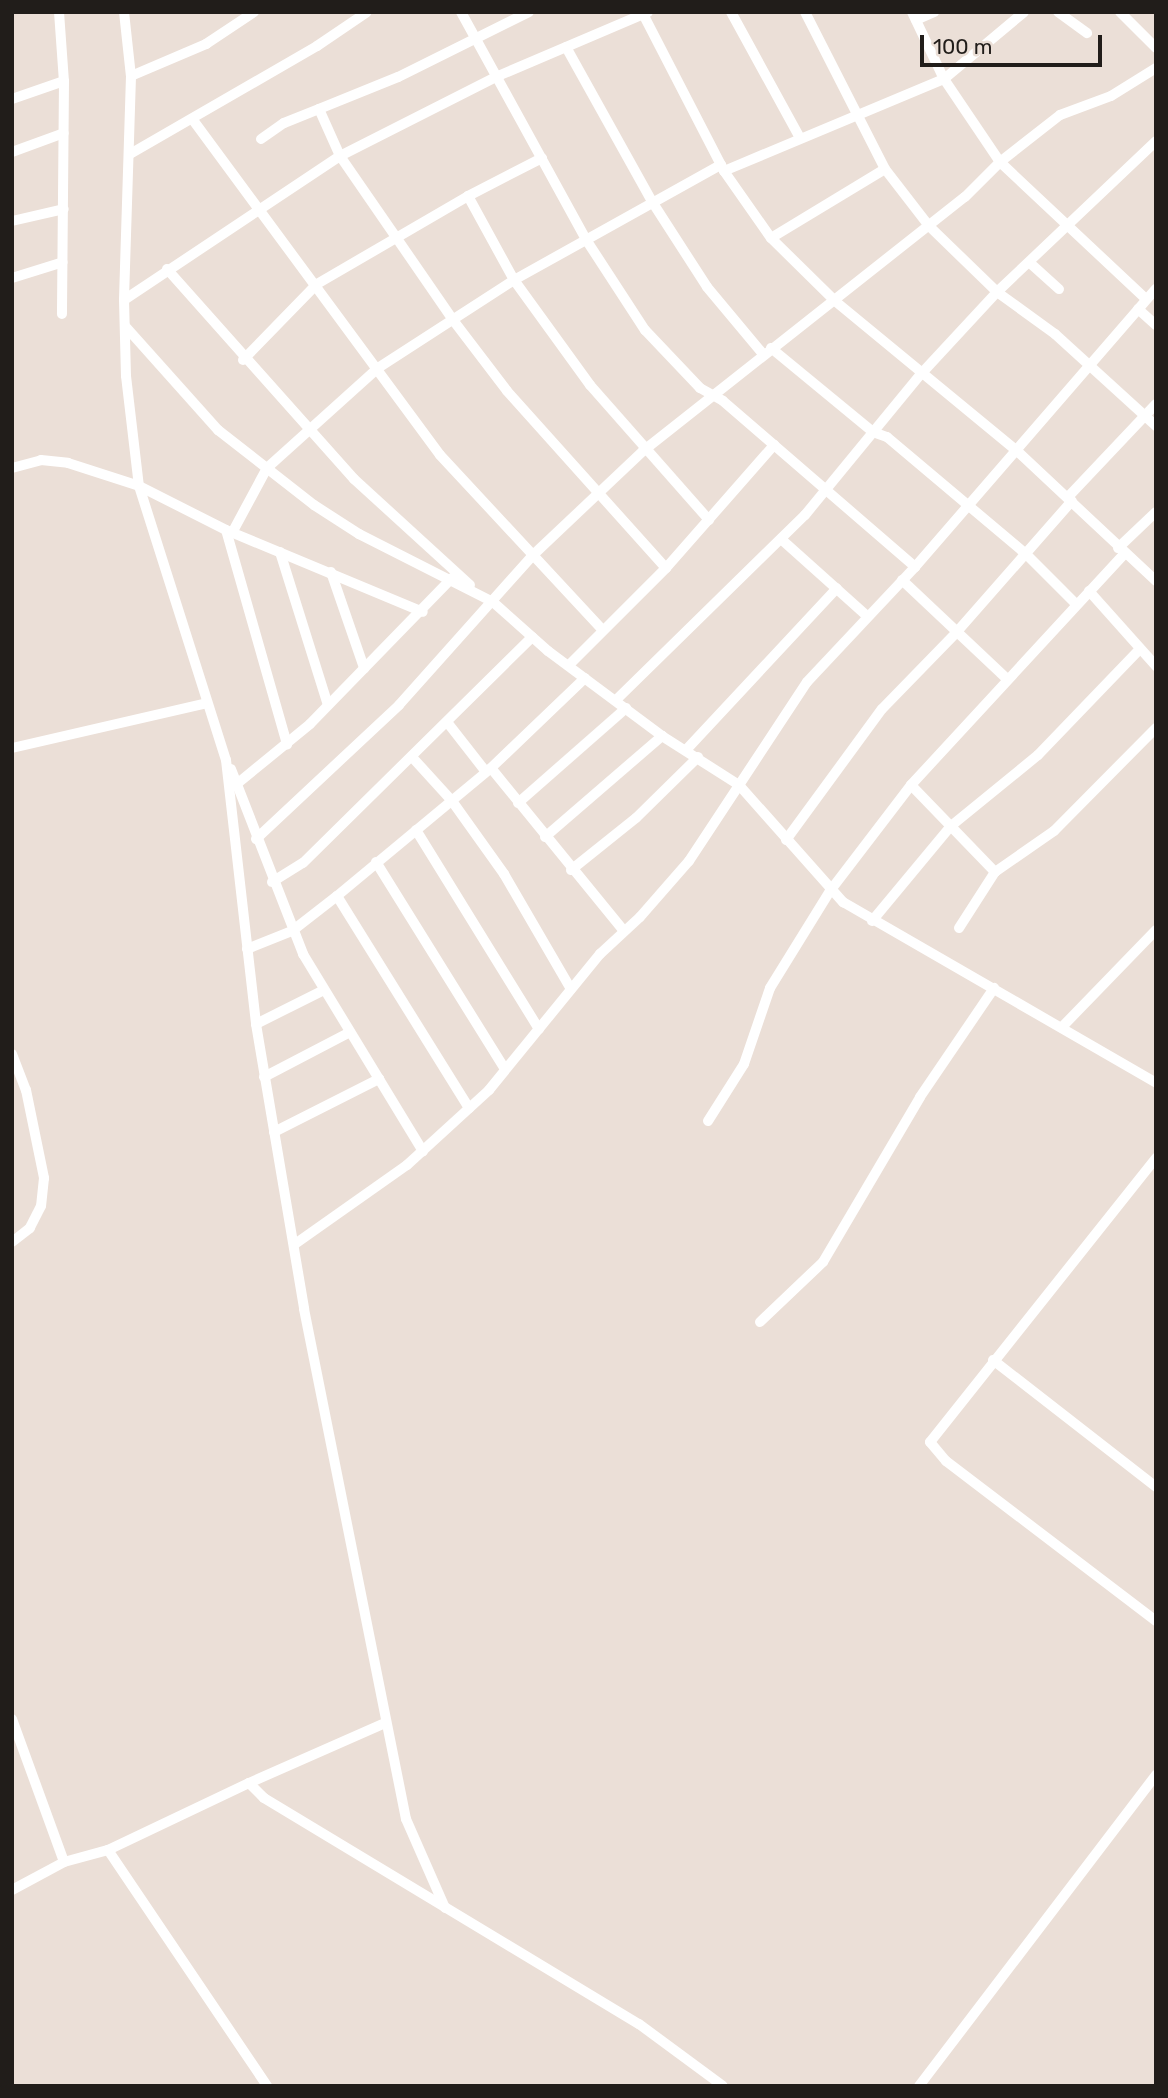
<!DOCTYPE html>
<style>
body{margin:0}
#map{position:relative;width:1168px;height:2098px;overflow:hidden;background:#ebdfd7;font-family:Rubik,sans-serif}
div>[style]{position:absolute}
.street>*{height:10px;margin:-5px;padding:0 5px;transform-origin:5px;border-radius:5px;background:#fff}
span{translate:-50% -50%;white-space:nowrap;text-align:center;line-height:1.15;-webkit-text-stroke:5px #ebdfd7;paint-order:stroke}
.frame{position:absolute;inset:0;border:14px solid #211d1a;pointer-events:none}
.scale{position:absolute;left:920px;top:35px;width:182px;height:32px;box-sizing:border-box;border:4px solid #211d1a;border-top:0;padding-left:9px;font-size:21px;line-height:24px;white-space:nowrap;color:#211d1a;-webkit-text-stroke:5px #ebdfd7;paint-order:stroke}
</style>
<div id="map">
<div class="street">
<div style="left:59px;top:12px;width:69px;rotate:85.9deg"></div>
<div style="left:64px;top:81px;width:233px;rotate:90.5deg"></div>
<div style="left:124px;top:12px;width:64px;rotate:83.8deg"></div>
<div style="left:131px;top:76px;width:224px;rotate:91.8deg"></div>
<div style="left:124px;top:300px;width:76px;rotate:88.5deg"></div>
<div style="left:126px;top:376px;width:111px;rotate:83.3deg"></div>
<div style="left:139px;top:486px;width:287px;rotate:72.4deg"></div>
<div style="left:226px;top:760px;width:266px;rotate:83.5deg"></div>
<div style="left:256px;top:1024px;width:289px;rotate:80.4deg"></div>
<div style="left:304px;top:1309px;width:520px;rotate:78.69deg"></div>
<div style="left:406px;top:1819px;width:97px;rotate:66.3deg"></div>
<div style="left:461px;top:12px;width:258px;rotate:61.2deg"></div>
<div style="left:585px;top:238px;width:110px;rotate:56.9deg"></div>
<div style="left:645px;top:330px;width:80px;rotate:46.5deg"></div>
<div style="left:700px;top:388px;width:26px;rotate:29deg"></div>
<div style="left:723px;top:401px;width:254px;rotate:40.8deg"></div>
<div style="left:529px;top:12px;width:146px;rotate:153.6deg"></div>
<div style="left:398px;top:77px;width:85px;rotate:157.9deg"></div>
<div style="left:319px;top:109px;width:51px;rotate:65.9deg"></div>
<div style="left:340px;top:156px;width:199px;rotate:55.4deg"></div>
<div style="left:453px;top:320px;width:89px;rotate:52.7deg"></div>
<div style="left:507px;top:391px;width:238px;rotate:48.1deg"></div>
<div style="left:642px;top:12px;width:179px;rotate:62.7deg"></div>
<div style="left:724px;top:171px;width:82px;rotate:55deg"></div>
<div style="left:771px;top:238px;width:90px;rotate:44.5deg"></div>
<div style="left:835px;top:301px;width:234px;rotate:39.5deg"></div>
<div style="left:1016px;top:450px;width:192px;rotate:43.1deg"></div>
<div style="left:731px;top:12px;width:141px;rotate:61.3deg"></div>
<div style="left:805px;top:12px;width:176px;rotate:63deg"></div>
<div style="left:885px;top:169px;width:72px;rotate:52.3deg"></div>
<div style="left:929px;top:226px;width:95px;rotate:44.1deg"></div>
<div style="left:997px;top:292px;width:72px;rotate:35.9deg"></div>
<div style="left:1055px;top:334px;width:137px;rotate:42.3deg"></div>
<div style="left:912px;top:12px;width:74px;rotate:64.5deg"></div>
<div style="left:944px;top:79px;width:100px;rotate:56deg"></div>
<div style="left:1000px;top:162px;width:200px;rotate:43.2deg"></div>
<div style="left:1058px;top:12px;width:36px;rotate:36deg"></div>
<div style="left:1120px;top:12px;width:51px;rotate:45deg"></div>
<div style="left:916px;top:20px;width:20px;rotate:-24deg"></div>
<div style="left:566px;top:47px;width:175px;rotate:60.9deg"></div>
<div style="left:651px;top:200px;width:103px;rotate:57.2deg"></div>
<div style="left:707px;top:287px;width:87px;rotate:50.1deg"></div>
<div style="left:131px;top:76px;width:82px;rotate:-23.1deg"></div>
<div style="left:206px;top:44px;width:58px;rotate:-33.7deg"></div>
<div style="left:12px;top:99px;width:55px;rotate:-19.1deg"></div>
<div style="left:193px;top:120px;width:416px;rotate:53.6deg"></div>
<div style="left:440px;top:455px;width:236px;rotate:47.1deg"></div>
<div style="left:261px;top:139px;width:28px;rotate:-35deg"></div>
<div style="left:284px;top:123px;width:38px;rotate:-22deg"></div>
<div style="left:12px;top:152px;width:55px;rotate:-20.1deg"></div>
<div style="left:130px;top:154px;width:216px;rotate:-30deg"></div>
<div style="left:317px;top:46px;width:60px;rotate:-34.2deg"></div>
<div style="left:542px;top:158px;width:83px;rotate:152.8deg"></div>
<div style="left:468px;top:196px;width:96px;rotate:61.3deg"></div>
<div style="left:514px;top:280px;width:130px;rotate:54.1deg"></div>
<div style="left:590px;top:385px;width:180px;rotate:48.6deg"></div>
<div style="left:724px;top:171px;width:238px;rotate:-22.7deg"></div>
<div style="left:944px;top:79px;width:104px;rotate:-39.9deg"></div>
<div style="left:12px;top:221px;width:53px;rotate:-13deg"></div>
<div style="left:771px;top:238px;width:133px;rotate:-31.2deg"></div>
<div style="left:1030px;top:263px;width:39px;rotate:42deg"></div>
<div style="left:167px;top:269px;width:281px;rotate:48.3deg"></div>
<div style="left:354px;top:479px;width:157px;rotate:42.4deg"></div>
<div style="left:12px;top:278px;width:53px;rotate:-17.4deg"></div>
<div style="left:124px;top:300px;width:260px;rotate:-33.7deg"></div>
<div style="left:340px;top:156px;width:177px;rotate:-26.9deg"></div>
<div style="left:498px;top:76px;width:163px;rotate:-23.1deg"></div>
<div style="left:1138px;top:309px;width:24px;rotate:42deg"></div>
<div style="left:125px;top:326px;width:140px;rotate:48.2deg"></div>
<div style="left:218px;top:430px;width:122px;rotate:38deg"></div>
<div style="left:314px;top:505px;width:54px;rotate:32.8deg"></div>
<div style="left:359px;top:534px;width:150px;rotate:26.9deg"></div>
<div style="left:493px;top:602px;width:74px;rotate:41.7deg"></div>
<div style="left:548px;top:651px;width:142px;rotate:36.7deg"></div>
<div style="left:662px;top:736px;width:91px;rotate:32.5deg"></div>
<div style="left:739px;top:785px;width:157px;rotate:48.4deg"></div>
<div style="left:843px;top:902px;width:362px;rotate:30deg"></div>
<div style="left:771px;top:348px;width:132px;rotate:39.5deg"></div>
<div style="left:873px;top:432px;width:15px;rotate:20deg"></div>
<div style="left:887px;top:437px;width:182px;rotate:40.1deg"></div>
<div style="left:1026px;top:554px;width:71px;rotate:45deg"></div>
<div style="left:243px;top:360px;width:106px;rotate:-45.8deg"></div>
<div style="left:317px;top:284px;width:175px;rotate:-30.2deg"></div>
<div style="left:12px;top:468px;width:30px;rotate:-15deg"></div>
<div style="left:41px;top:460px;width:27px;rotate:6deg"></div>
<div style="left:68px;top:463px;width:75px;rotate:17.9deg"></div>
<div style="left:139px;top:486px;width:97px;rotate:26.8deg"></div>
<div style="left:226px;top:530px;width:213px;rotate:22.6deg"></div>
<div style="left:1068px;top:497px;width:128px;rotate:-46.6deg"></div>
<div style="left:226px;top:530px;width:223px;rotate:74.1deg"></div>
<div style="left:232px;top:533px;width:74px;rotate:-61.7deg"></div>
<div style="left:267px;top:468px;width:149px;rotate:-42deg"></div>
<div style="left:378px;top:368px;width:162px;rotate:-32.9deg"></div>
<div style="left:514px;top:280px;width:237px;rotate:-29.1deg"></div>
<div style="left:781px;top:539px;width:115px;rotate:41.8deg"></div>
<div style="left:1118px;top:548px;width:52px;rotate:-43.5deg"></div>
<div style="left:280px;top:552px;width:160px;rotate:72.6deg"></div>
<div style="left:331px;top:572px;width:102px;rotate:71deg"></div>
<div style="left:902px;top:580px;width:144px;rotate:43.3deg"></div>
<div style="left:1089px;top:591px;width:101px;rotate:48.2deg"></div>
<div style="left:569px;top:665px;width:137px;rotate:-45deg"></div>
<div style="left:666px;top:568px;width:164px;rotate:-48.7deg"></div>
<div style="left:616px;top:700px;width:264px;rotate:-44.4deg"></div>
<div style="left:805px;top:515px;width:183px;rotate:-50.6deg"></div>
<div style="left:921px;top:374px;width:112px;rotate:-47.2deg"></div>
<div style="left:997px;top:292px;width:219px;rotate:-43.5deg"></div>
<div style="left:447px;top:722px;width:63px;rotate:52deg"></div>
<div style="left:12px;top:748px;width:200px;rotate:-13deg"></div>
<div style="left:686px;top:750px;width:221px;rotate:-47deg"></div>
<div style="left:412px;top:757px;width:59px;rotate:47.7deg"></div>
<div style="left:452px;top:801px;width:90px;rotate:54.5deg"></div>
<div style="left:504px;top:874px;width:133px;rotate:59.8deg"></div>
<div style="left:491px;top:768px;width:210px;rotate:50.8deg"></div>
<div style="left:231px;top:769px;width:199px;rotate:68.7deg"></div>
<div style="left:303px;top:954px;width:231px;rotate:58.7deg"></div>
<div style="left:238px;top:783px;width:93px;rotate:-39.3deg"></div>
<div style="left:310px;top:724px;width:204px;rotate:-45.8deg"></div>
<div style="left:911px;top:785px;width:121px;rotate:46deg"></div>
<div style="left:518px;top:803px;width:144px;rotate:-41.3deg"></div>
<div style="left:416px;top:830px;width:234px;rotate:58.3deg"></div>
<div style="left:545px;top:837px;width:155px;rotate:-40.8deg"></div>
<div style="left:256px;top:839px;width:196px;rotate:-43.1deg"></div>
<div style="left:399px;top:705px;width:200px;rotate:-48.2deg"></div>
<div style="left:532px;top:556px;width:153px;rotate:-43.4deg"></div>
<div style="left:643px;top:451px;width:410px;rotate:-38.3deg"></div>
<div style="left:965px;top:197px;width:49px;rotate:-45deg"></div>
<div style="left:1000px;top:162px;width:76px;rotate:-38.1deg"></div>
<div style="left:1060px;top:115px;width:54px;rotate:-20.4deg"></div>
<div style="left:1111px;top:96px;width:53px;rotate:-31.9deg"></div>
<div style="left:786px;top:840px;width:162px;rotate:-53.8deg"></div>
<div style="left:882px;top:709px;width:105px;rotate:-45.8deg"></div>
<div style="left:955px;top:634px;width:177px;rotate:-48.7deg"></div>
<div style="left:376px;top:862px;width:244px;rotate:58.1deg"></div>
<div style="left:571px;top:870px;width:83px;rotate:-38.7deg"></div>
<div style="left:636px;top:818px;width:87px;rotate:-44.5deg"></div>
<div style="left:272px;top:882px;width:36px;rotate:-32deg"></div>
<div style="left:303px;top:863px;width:322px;rotate:-44.6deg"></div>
<div style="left:337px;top:896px;width:250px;rotate:58.1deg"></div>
<div style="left:872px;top:921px;width:124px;rotate:-50.3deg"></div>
<div style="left:951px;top:826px;width:112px;rotate:-39.2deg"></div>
<div style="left:1038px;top:755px;width:147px;rotate:-46.1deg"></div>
<div style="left:959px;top:928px;width:67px;rotate:-57.3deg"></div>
<div style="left:995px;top:872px;width:72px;rotate:-34.8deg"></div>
<div style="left:1054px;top:831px;width:145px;rotate:-45.3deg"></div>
<div style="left:247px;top:949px;width:48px;rotate:-21.8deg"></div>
<div style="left:292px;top:931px;width:57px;rotate:-37.9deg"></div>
<div style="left:337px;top:896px;width:200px;rotate:-39.7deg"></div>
<div style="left:491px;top:768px;width:130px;rotate:-43.8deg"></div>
<div style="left:256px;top:1024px;width:76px;rotate:-26.6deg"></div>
<div style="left:1063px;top:1026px;width:134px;rotate:-45.9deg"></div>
<div style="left:12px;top:1054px;width:39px;rotate:69deg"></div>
<div style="left:26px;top:1090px;width:90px;rotate:78.4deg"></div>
<div style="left:44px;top:1178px;width:28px;rotate:96deg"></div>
<div style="left:41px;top:1206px;width:25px;rotate:117deg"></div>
<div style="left:30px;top:1228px;width:23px;rotate:142deg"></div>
<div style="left:264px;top:1077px;width:97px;rotate:-27.6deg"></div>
<div style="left:708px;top:1121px;width:67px;rotate:-57.7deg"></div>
<div style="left:744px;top:1064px;width:80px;rotate:-71.1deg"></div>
<div style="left:770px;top:988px;width:114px;rotate:-58.3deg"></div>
<div style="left:830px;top:891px;width:133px;rotate:-52.6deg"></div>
<div style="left:911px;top:785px;width:314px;rotate:-47.3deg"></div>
<div style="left:274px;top:1132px;width:118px;rotate:-26.8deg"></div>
<div style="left:1156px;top:1158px;width:363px;rotate:128.5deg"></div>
<div style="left:930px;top:1442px;width:25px;rotate:50deg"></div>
<div style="left:946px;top:1461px;width:264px;rotate:37.3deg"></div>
<div style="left:295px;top:1244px;width:137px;rotate:-35.2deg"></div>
<div style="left:407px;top:1165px;width:111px;rotate:-42.4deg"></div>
<div style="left:489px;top:1090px;width:176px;rotate:-50.8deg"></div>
<div style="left:600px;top:954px;width:54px;rotate:-42.8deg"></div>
<div style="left:640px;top:917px;width:74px;rotate:-48.8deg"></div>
<div style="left:689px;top:861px;width:214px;rotate:-56.6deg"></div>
<div style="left:807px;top:682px;width:158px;rotate:-46.8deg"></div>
<div style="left:915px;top:567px;width:368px;rotate:-49.1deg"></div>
<div style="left:760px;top:1322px;width:87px;rotate:-43.6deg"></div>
<div style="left:823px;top:1262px;width:191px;rotate:-59.5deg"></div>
<div style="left:920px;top:1097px;width:132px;rotate:-55.8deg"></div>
<div style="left:993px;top:1360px;width:207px;rotate:37.9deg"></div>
<div style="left:12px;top:1719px;width:152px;rotate:70deg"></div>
<div style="left:249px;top:1783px;width:149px;rotate:-23.8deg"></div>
<div style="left:108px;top:1850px;width:285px;rotate:56deg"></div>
<div style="left:12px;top:1890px;width:59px;rotate:-28.3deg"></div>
<div style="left:64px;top:1862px;width:46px;rotate:-15.3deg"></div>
<div style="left:108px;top:1850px;width:156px;rotate:-25.4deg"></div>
<div style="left:249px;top:1783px;width:21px;rotate:45deg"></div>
<div style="left:264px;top:1798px;width:438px;rotate:31.1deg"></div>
<div style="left:639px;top:2024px;width:104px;rotate:36.4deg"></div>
<div style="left:919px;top:2086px;width:391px;rotate:-52.7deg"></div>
</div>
<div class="frame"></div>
<div class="scale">100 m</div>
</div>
